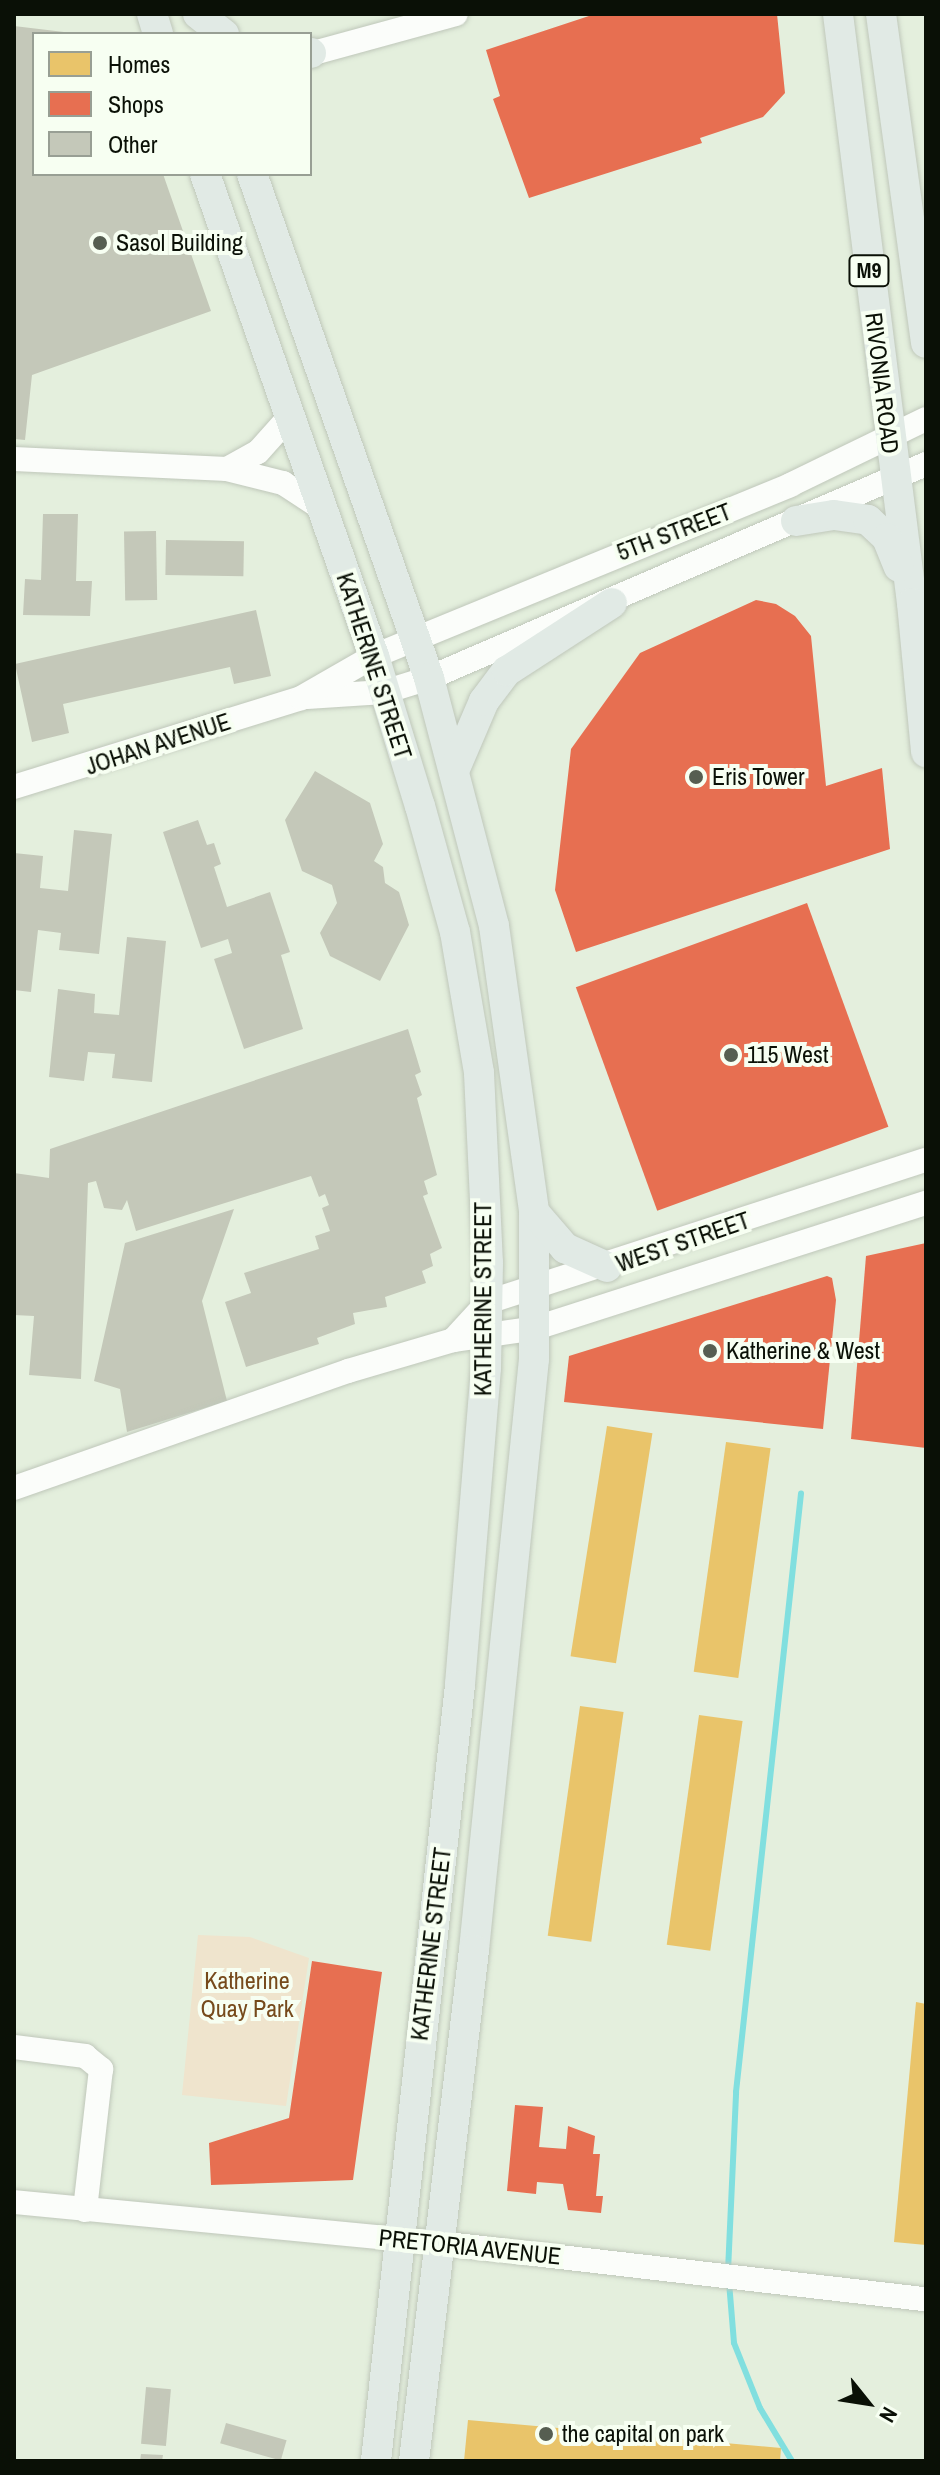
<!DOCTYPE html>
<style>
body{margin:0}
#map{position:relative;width:940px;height:2475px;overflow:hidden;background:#e4efdd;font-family:"Archivo Narrow",sans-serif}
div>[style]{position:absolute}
.green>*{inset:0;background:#efe4cd}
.homes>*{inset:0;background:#e9c46a;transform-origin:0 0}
.shops>*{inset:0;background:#e76f51;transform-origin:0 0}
.stream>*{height:6px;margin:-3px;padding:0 3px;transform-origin:3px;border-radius:3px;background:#81dfdf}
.building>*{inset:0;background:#c4c8b9;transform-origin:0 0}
.roads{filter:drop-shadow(0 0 2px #bfc7ba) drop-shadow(0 0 2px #bfc7ba)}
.minor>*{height:24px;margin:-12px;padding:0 12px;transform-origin:12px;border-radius:12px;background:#fbfdfa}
.major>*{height:30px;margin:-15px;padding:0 15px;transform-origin:15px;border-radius:15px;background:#e1eae5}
.dots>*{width:22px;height:22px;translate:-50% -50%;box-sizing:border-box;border:4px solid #f7fff2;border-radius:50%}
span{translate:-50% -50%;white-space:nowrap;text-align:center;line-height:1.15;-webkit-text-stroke:8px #f7fff2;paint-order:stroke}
.shield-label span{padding:2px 6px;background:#f7fff2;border:2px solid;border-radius:6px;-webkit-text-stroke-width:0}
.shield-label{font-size:22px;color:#0a1006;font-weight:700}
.poi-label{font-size:24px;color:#0a1006}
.left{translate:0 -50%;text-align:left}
.street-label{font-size:24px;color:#0a1006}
.park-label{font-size:24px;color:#764a1b}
.frame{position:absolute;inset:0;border:16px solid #0a1006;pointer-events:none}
.legend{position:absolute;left:32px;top:32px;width:280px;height:144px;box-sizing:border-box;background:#f7fff2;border:2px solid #989f94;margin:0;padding:10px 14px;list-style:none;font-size:24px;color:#0a1006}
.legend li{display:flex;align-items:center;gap:16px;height:40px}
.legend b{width:40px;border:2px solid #989f94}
.north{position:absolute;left:828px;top:2363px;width:80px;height:80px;-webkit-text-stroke:6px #f7fff2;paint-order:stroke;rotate:120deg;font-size:22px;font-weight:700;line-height:32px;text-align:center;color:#0a1006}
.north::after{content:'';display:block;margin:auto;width:28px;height:36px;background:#0a1006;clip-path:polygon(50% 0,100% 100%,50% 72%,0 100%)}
</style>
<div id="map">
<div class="green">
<div style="clip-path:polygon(198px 1935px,250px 1937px,309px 1958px,286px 2106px,182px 2095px)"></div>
</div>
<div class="homes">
<div style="left:607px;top:1426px;width:46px;height:233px;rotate:9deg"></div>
<div style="left:726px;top:1442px;width:45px;height:232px;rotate:8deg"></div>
<div style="left:580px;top:1706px;width:44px;height:232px;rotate:8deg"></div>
<div style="left:699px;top:1715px;width:44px;height:232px;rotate:8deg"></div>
<div style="clip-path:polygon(916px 2002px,926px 2004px,926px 2245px,894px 2242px)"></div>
<div style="clip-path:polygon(468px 2420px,781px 2448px,780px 2461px,464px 2461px)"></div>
</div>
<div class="shops">
<div style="clip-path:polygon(595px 14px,777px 14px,785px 93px,763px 117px,700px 138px,702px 143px,529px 198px,493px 99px,500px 96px,486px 50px)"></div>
<div style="clip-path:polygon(756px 600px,776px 604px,795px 616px,811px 636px,826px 786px,882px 768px,890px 849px,576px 952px,555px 890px,571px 749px,640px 653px)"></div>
<div style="left:807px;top:903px;width:238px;height:246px;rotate:70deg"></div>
<div style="clip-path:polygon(926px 1243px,926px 1448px,851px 1439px,866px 1256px)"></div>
<div style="clip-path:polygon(827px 1276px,832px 1278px,836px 1300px,823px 1429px,564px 1402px,569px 1356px)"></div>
<div style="clip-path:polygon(312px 1961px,382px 1972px,353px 2180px,211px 2185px,209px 2143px,289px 2118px)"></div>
<div style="clip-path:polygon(515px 2105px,543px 2107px,539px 2147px,566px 2149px,568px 2126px,595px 2136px,593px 2154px,600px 2154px,596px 2196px,603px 2196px,601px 2213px,568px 2210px,563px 2184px,537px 2182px,536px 2194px,507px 2191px)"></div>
</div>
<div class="stream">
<div style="left:728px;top:2271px;width:179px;rotate:-87.4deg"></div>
<div style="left:736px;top:2092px;width:602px;rotate:-83.8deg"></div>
<div style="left:729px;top:2282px;width:61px;rotate:85.3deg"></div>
<div style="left:734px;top:2343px;width:70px;rotate:68.2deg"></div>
<div style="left:760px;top:2408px;width:62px;rotate:58.9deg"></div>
</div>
<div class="building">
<div style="clip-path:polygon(14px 26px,64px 32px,34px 34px,34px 174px,163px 174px,211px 311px,32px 375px,25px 440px,14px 439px)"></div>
<div style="clip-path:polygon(43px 514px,78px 514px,76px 581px,92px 581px,90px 616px,23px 615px,25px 579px,41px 580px)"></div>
<div style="left:156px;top:531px;width:69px;height:32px;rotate:89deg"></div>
<div style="left:166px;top:540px;width:78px;height:35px;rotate:1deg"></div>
<div style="clip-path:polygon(256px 610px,271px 676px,234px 684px,230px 667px,63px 704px,69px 733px,32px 742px,15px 664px)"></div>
<div style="clip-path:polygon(315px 771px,370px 803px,383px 844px,374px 861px,383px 867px,385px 883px,399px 892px,409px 925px,380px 981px,330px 956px,320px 933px,337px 903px,332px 885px,302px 871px,285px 820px)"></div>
<div style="clip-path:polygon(198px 820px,207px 845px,214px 843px,221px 864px,214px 867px,227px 907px,270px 892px,290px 952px,281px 955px,303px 1029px,244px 1049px,214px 959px,232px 953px,228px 939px,201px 948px,163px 832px)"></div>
<div style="clip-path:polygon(74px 830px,112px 834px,99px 954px,59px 950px,61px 933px,38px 930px,31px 992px,14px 990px,14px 853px,43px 856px,40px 888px,68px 891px)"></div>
<div style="clip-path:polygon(127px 937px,166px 941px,152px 1082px,112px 1078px,115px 1054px,88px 1052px,84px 1081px,49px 1077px,58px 989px,95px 994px,94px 1013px,119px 1015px)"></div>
<div style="clip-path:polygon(408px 1029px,421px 1072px,415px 1075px,422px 1095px,417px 1098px,437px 1175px,424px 1181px,428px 1194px,423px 1196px,442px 1248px,430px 1254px,433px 1266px,422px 1271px,426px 1283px,385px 1297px,387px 1307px,353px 1313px,355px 1324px,317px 1338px,319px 1344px,246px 1367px,225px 1302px,251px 1293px,244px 1273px,319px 1249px,315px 1236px,330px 1231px,322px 1208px,329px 1205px,325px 1194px,319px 1197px,311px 1176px,136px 1231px,127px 1200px,122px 1210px,104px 1208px,96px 1181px,88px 1183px,81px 1379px,29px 1375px,34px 1316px,14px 1315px,14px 1173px,49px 1178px,50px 1149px)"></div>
<div style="clip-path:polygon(234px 1209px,202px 1301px,227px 1401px,127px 1432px,120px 1389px,94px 1381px,125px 1243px)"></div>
<div style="left:146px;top:2387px;width:25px;height:57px;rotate:5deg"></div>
<div style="left:226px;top:2423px;width:63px;height:21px;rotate:16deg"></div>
<div style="clip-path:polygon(141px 2454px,163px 2455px,162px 2461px,140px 2461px)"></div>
</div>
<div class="roads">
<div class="minor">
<div style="left:310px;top:54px;width:151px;rotate:-15.3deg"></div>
<div style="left:14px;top:459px;width:213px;rotate:2.7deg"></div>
<div style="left:227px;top:469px;width:58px;rotate:14deg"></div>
<div style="left:283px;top:483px;width:42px;rotate:33.3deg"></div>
<div style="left:227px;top:469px;width:35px;rotate:-29deg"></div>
<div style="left:258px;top:452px;width:50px;rotate:-48.3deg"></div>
<div style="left:307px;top:697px;width:77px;rotate:-3.7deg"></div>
<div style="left:384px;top:692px;width:47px;rotate:-17.3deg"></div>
<div style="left:429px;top:678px;width:541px;rotate:-23.3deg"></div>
<div style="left:14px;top:787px;width:300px;rotate:-17.2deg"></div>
<div style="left:301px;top:698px;width:84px;rotate:-29.9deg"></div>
<div style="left:374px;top:656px;width:450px;rotate:-22.3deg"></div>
<div style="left:790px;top:485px;width:151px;rotate:-25.9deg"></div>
<div style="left:453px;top:1340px;width:52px;rotate:-47.4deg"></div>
<div style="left:488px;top:1302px;width:460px;rotate:-18deg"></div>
<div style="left:14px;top:1488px;width:354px;rotate:-19.3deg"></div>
<div style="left:348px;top:1371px;width:109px;rotate:-16.4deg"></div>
<div style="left:453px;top:1340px;width:84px;rotate:-8.2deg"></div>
<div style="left:536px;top:1328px;width:410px;rotate:-17.8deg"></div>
<div style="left:14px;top:2047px;width:72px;rotate:7.2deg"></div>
<div style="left:85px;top:2056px;width:21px;rotate:39deg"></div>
<div style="left:101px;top:2069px;width:142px;rotate:96.5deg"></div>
<div style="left:14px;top:2202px;width:427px;rotate:5.5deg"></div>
<div style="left:439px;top:2243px;width:490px;rotate:6.6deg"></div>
</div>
<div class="major">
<div style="left:152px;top:14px;width:21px;rotate:73deg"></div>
<div style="left:198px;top:14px;width:33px;rotate:38deg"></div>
<div style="left:838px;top:14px;width:594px;rotate:82.84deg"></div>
<div style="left:912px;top:603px;width:150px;rotate:84.6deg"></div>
<div style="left:881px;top:14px;width:332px;rotate:82.2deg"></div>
<div style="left:310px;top:53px;width:1px"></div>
<div style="left:205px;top:174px;width:511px;rotate:70.68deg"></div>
<div style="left:374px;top:656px;width:157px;rotate:73deg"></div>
<div style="left:420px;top:806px;width:131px;rotate:74.5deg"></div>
<div style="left:455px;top:932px;width:143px;rotate:80.3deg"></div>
<div style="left:479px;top:1073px;width:190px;rotate:87.3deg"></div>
<div style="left:488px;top:1263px;width:105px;rotate:91.1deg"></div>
<div style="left:486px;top:1368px;width:318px;rotate:94.7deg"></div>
<div style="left:460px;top:1685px;width:781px;rotate:96.18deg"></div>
<div style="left:252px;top:174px;width:534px;rotate:70.65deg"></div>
<div style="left:429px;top:678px;width:256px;rotate:75.3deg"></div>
<div style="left:494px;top:926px;width:289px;rotate:82deg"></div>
<div style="left:534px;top:1212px;width:147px;rotate:90deg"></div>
<div style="left:534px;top:1359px;width:594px;rotate:95.8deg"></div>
<div style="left:474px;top:1950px;width:515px;rotate:96.7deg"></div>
<div style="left:796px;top:521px;width:38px;rotate:-9deg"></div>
<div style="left:834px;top:515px;width:34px;rotate:8deg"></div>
<div style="left:868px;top:520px;width:26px;rotate:43deg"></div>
<div style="left:887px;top:538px;width:31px;rotate:68deg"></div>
<div style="left:454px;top:771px;width:76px;rotate:-66.8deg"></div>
<div style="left:484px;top:701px;width:38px;rotate:-53deg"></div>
<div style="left:507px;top:671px;width:125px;rotate:-32.9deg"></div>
<div style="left:534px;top:1212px;width:48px;rotate:49.3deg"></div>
<div style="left:565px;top:1248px;width:46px;rotate:24.3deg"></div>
</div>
</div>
<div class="dots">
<div style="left:100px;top:243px;background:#565e51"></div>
<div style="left:696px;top:777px;background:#565e51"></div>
<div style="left:731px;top:1055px;background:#565e51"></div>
<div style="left:710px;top:1351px;background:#565e51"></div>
<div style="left:546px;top:2434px;background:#565e51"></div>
</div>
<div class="shield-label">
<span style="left:869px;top:271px">M9</span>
</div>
<div class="poi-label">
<span class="left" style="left:116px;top:243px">Sasol Building</span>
<span class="left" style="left:712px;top:777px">Eris Tower</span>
<span class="left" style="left:747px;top:1055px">115 West</span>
<span class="left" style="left:726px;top:1351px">Katherine &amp; West</span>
<span class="left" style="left:562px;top:2434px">the capital on park</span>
</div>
<div class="street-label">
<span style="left:882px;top:383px;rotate:83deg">RIVONIA ROAD</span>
<span style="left:674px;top:532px;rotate:-21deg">5TH STREET</span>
<span style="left:374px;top:666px;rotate:72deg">KATHERINE STREET</span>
<span style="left:158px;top:744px;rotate:-18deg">JOHAN AVENUE</span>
<span style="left:683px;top:1242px;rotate:-19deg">WEST STREET</span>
<span style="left:483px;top:1299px;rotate:-90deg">KATHERINE STREET</span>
<span style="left:431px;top:1944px;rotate:-83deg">KATHERINE STREET</span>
<span style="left:470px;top:2247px;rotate:6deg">PRETORIA AVENUE</span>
</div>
<div class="park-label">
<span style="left:247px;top:1995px">Katherine<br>Quay Park</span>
</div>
<div class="frame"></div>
<ul class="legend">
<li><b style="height:22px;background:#e9c46a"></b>Homes</li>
<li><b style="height:22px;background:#e76f51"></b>Shops</li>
<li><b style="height:22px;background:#c4c8b9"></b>Other</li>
</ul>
<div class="north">N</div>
</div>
